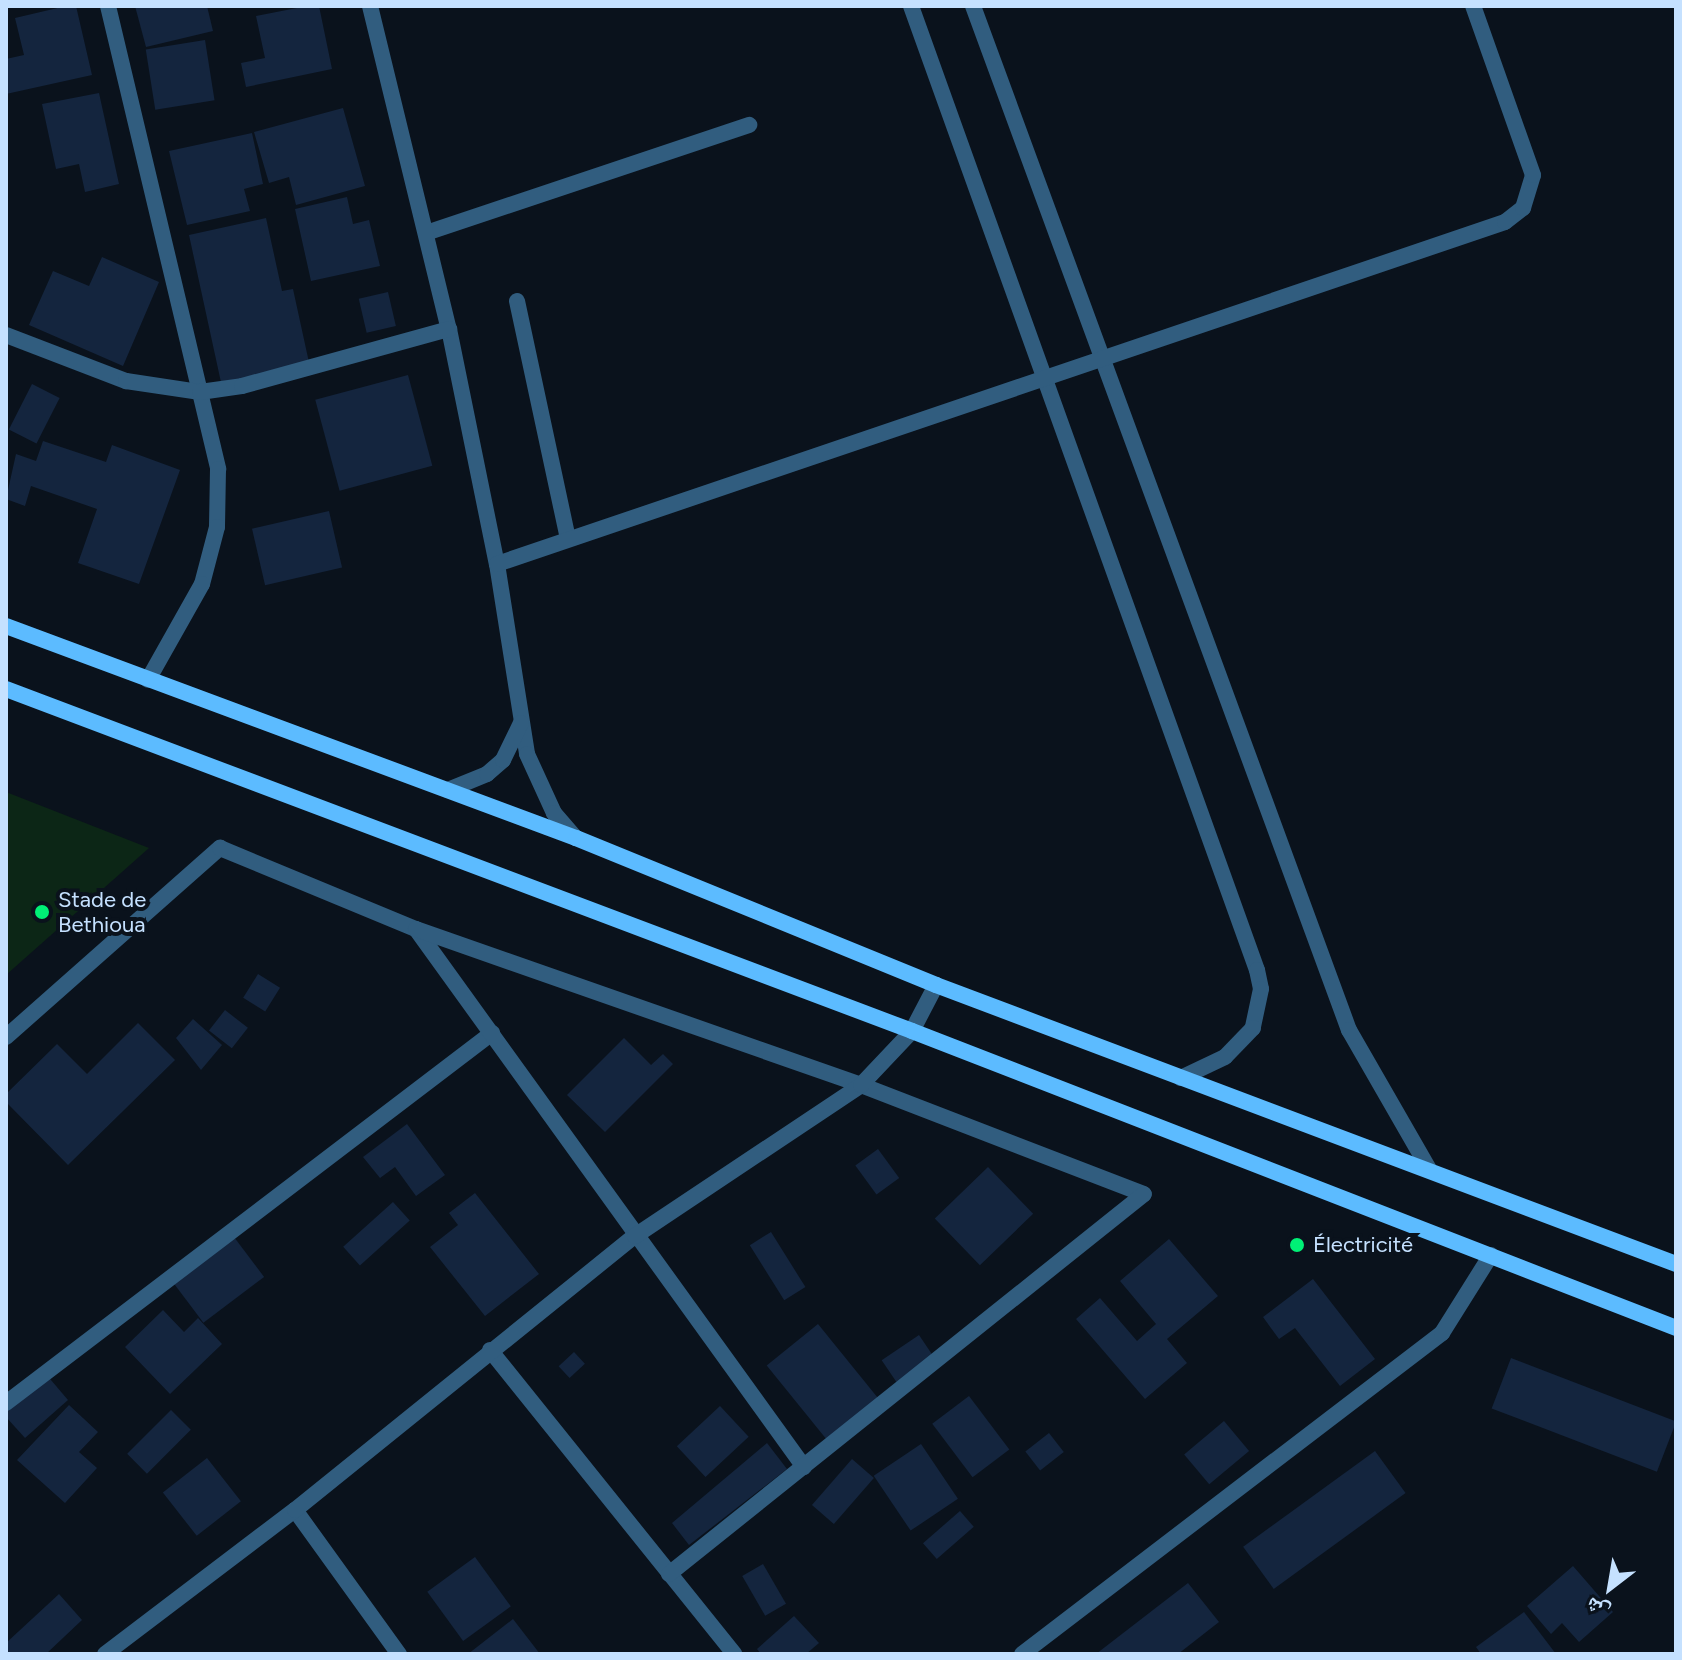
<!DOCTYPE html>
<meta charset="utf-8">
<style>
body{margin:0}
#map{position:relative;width:1682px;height:1660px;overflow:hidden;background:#0a121c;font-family:Figtree,"Noto Naskh Arabic",sans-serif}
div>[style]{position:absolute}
.green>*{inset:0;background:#0c2616}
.building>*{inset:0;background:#14253e;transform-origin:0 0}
.lane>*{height:16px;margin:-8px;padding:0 8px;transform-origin:8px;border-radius:8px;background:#315d7f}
.street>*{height:16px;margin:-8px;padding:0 8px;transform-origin:8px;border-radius:8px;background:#315d7f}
.secondary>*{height:16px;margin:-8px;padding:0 8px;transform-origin:8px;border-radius:8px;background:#5cbbff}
.dots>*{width:22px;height:22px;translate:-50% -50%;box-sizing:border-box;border:4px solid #0a121c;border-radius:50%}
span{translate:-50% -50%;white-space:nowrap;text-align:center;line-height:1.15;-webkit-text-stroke:8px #0a121c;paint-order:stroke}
.poi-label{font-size:22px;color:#c5e1ff}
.left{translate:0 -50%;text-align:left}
.frame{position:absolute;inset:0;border:8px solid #c5e1ff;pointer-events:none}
.north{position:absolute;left:1570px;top:1548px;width:80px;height:80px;-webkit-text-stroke:6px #0a121c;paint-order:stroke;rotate:211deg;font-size:22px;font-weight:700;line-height:32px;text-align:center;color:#c5e1ff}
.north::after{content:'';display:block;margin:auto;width:28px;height:36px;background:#c5e1ff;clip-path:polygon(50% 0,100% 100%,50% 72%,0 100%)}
</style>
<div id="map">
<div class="green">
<div style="clip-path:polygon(6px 792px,149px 848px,6px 975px)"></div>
</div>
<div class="building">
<div style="clip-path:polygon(66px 6px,76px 6px,92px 75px,6px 94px,6px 59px,24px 55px,15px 18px)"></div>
<div style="clip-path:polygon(135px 6px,207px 6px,213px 31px,146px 47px)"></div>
<div style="clip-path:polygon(307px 6px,319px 6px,332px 69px,246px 87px,241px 63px,265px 58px,256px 16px)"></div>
<div style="left:205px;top:40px;width:61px;height:60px;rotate:81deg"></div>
<div style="clip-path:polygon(99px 93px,119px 184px,85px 192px,79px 164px,56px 169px,42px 104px)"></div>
<div style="clip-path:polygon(343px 108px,365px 186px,296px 205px,289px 177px,269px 183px,254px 132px)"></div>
<div style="clip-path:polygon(252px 133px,263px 184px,244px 189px,250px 211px,187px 225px,169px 151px)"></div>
<div style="clip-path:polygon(347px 197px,353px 224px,369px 220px,380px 266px,311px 281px,295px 209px)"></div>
<div style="clip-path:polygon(266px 218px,282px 291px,293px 289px,310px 367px,222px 387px,189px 235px)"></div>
<div style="clip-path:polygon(102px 257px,159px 282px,123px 366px,29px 325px,53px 271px,89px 286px)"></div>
<div style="left:388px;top:292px;width:35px;height:30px;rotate:77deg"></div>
<div style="left:408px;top:375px;width:94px;height:96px;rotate:75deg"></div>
<div style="left:32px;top:384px;width:31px;height:51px;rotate:27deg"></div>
<div style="clip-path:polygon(43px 441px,106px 462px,112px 445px,180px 470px,139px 584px,78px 563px,97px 509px,31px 486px,25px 506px,6px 499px,16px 454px,36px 461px)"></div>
<div style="left:329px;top:511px;width:58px;height:79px;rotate:77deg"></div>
<div style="left:258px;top:974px;width:26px;height:28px;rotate:32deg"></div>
<div style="left:225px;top:1010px;width:29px;height:26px;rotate:38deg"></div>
<div style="clip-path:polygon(193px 1019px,222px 1045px,201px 1070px,176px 1038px)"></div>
<div style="clip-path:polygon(138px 1023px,175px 1060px,68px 1165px,6px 1102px,6px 1094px,57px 1044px,87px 1074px)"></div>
<div style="clip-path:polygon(624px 1038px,651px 1065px,663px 1054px,673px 1064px,605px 1132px,567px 1095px)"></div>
<div style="clip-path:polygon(407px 1124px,445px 1175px,416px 1196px,395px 1167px,380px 1178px,363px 1157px)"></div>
<div style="left:878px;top:1149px;width:36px;height:28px;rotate:54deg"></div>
<div style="left:988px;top:1167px;width:65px;height:74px;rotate:46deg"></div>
<div style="clip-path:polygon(475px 1193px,539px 1274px,485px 1316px,430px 1247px,458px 1225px,449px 1213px)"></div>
<div style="left:393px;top:1202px;width:25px;height:67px;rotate:48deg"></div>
<div style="left:771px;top:1232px;width:65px;height:25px;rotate:58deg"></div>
<div style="left:231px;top:1233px;width:55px;height:76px;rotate:53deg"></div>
<div style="clip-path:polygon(1169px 1239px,1218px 1296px,1167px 1339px,1187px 1363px,1145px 1399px,1076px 1319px,1100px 1298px,1137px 1341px,1156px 1324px,1120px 1281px)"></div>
<div style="clip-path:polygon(1313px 1279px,1375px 1359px,1340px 1386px,1295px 1328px,1279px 1339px,1263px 1317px)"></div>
<div style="clip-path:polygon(163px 1310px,184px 1332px,198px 1318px,222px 1344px,170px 1394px,125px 1347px)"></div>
<div style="left:818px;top:1324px;width:102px;height:66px;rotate:51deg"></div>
<div style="left:919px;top:1335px;width:37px;height:45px;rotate:56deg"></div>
<div style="left:574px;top:1352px;width:16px;height:21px;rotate:47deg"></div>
<div style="left:1511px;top:1358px;width:177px;height:54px;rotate:21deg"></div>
<div style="clip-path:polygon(45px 1373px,68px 1400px,25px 1438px,6px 1417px,6px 1407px)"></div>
<div style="left:969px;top:1396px;width:67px;height:46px;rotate:53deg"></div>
<div style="clip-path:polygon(69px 1405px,98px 1432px,79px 1452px,97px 1468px,65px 1503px,17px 1460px)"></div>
<div style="left:720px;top:1406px;width:42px;height:59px;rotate:47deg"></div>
<div style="left:171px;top:1410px;width:28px;height:62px;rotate:45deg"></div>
<div style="left:1224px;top:1421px;width:39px;height:52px;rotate:50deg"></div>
<div style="left:1049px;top:1433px;width:24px;height:30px;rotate:52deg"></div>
<div style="clip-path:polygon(767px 1443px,787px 1469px,689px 1545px,672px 1523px)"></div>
<div style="left:921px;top:1444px;width:66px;height:57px;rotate:56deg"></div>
<div style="left:1375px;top:1451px;width:52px;height:163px;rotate:54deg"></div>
<div style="left:207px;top:1458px;width:55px;height:56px;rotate:52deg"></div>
<div style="left:852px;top:1459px;width:29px;height:61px;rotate:41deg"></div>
<div style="left:960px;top:1511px;width:21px;height:49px;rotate:49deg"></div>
<div style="left:475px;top:1557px;width:61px;height:59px;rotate:54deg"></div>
<div style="left:763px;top:1564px;width:46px;height:24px;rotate:60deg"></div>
<div style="clip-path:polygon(1573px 1566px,1613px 1612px,1579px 1642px,1562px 1623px,1551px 1634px,1527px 1606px)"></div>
<div style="clip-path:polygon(1188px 1583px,1219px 1622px,1178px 1654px,1096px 1654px)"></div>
<div style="clip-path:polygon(59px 1594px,82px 1620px,46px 1654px,6px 1654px,6px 1643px)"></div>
<div style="clip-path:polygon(1524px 1612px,1556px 1654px,1481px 1654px,1476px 1647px)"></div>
<div style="clip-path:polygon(794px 1616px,819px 1643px,806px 1654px,761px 1654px,757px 1649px)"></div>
<div style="clip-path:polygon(513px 1619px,540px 1654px,468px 1654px)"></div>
</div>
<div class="lane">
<div style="left:426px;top:233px;width:341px;rotate:-18.5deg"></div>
<div style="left:517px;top:301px;width:243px;rotate:77.9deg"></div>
</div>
<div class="street">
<div style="left:108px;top:6px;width:476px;rotate:76.6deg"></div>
<div style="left:218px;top:469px;width:58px;rotate:91deg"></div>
<div style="left:217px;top:527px;width:59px;rotate:104.7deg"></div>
<div style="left:202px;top:584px;width:110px;rotate:119.4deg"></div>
<div style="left:370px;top:6px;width:333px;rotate:76.3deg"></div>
<div style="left:449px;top:329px;width:240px;rotate:78.5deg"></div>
<div style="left:497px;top:564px;width:192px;rotate:81deg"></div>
<div style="left:527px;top:754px;width:65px;rotate:65.4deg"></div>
<div style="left:554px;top:813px;width:33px;rotate:49deg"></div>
<div style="left:911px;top:6px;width:1024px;rotate:70.26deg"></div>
<div style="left:1257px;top:970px;width:19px;rotate:78deg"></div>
<div style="left:1261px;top:989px;width:40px;rotate:102deg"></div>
<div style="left:1253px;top:1028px;width:40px;rotate:134deg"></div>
<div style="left:1225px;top:1057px;width:49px;rotate:154.5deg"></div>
<div style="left:973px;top:6px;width:1091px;rotate:69.84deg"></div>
<div style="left:1349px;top:1030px;width:160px;rotate:60.1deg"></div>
<div style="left:6px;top:335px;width:129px;rotate:21deg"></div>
<div style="left:126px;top:381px;width:75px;rotate:8.5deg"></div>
<div style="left:200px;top:392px;width:42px;rotate:-8.1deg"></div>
<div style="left:242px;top:386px;width:215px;rotate:-15.4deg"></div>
<div style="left:497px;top:564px;width:1064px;rotate:-18.74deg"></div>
<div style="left:1505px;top:222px;width:23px;rotate:-38deg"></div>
<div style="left:1523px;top:208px;width:34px;rotate:-73deg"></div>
<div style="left:1533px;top:175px;width:179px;rotate:-109.5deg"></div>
<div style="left:448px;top:790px;width:42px;rotate:-22.3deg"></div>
<div style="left:487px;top:774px;width:21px;rotate:-41deg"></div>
<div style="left:503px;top:760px;width:41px;rotate:-64.1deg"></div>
<div style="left:6px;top:1037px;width:286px;rotate:-41.5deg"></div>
<div style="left:220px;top:848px;width:212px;rotate:22.5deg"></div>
<div style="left:490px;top:1350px;width:390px;rotate:51.2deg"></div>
<div style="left:6px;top:1403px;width:611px;rotate:-37.28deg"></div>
<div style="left:804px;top:1467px;width:663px;rotate:-125.8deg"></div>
<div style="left:416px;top:929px;width:472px;rotate:19.3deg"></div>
<div style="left:861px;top:1085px;width:303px;rotate:21.1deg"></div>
<div style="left:295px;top:1510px;width:178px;rotate:54.2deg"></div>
<div style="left:669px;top:1574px;width:608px;rotate:-38.66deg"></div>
<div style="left:105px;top:1654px;width:238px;rotate:-37.2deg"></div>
<div style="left:295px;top:1510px;width:437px;rotate:-38.9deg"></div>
<div style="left:635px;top:1236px;width:272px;rotate:-33.7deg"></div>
<div style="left:861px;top:1085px;width:74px;rotate:-46.6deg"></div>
<div style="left:912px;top:1031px;width:52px;rotate:-62.4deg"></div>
<div style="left:1022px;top:1654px;width:529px;rotate:-37.39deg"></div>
<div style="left:1442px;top:1333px;width:92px;rotate:-57.9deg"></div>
</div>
<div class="secondary">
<div style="left:6px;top:626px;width:608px;rotate:20.4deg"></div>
<div style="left:576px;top:838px;width:389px;rotate:22.2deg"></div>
<div style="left:936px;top:985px;width:791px;rotate:20.66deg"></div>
<div style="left:6px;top:689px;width:968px;rotate:20.68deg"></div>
<div style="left:912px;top:1031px;width:820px;rotate:21.24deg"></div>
</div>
<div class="dots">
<div style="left:42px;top:912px;background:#00f076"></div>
<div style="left:1297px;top:1245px;background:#00f076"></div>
</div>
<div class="poi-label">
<span class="left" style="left:58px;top:912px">Stade de<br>Bethioua</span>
<span class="left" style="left:1313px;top:1245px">Électricité</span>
</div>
<div class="frame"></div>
<div class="north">ش</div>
</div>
